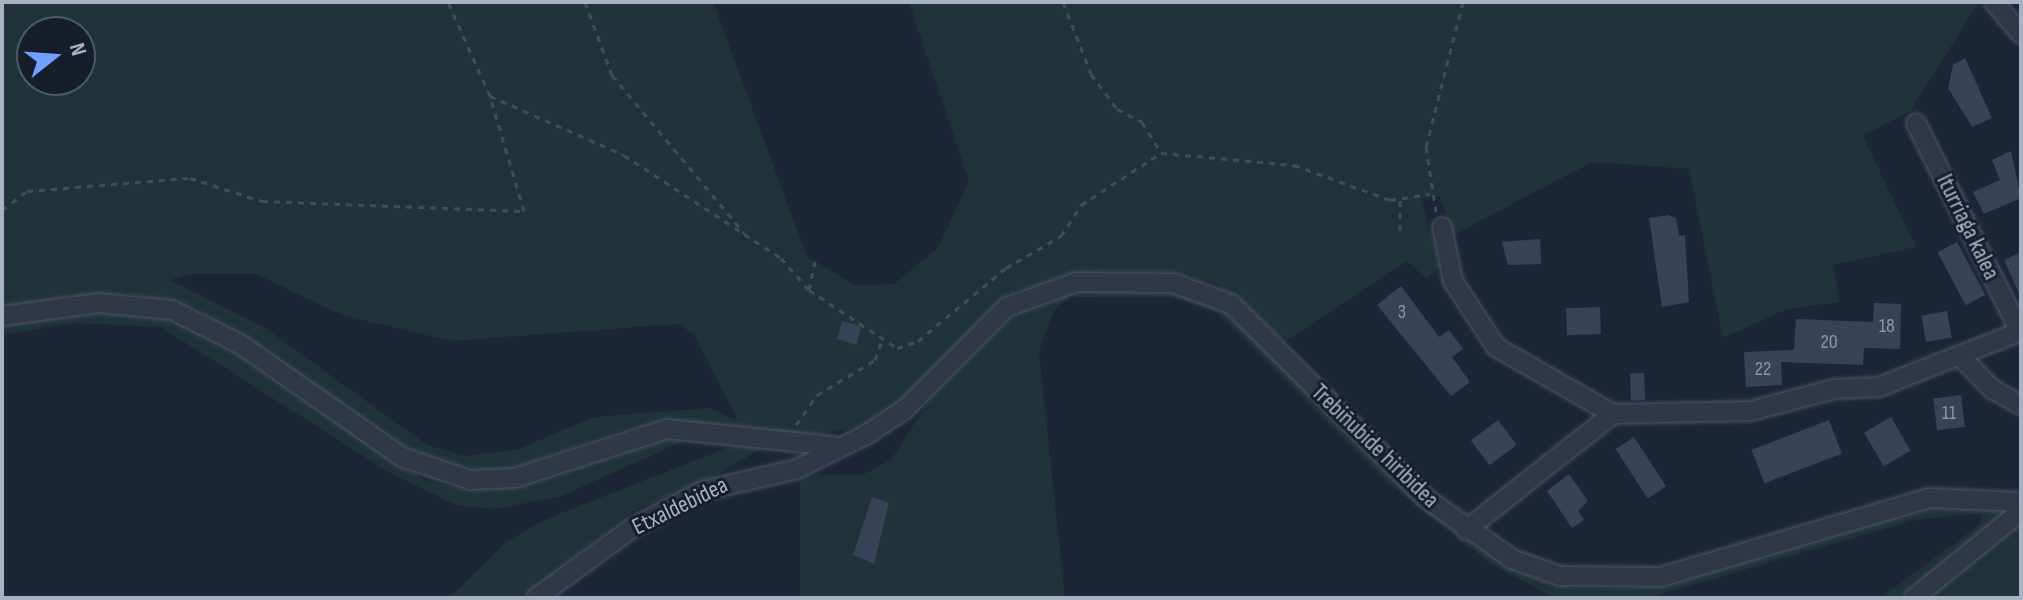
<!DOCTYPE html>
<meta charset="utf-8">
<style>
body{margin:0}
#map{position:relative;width:2023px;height:600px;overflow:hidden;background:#1d2637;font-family:"Sofia Sans Condensed",sans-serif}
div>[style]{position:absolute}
.green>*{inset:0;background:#1f3338}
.building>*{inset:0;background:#384358;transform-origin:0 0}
.path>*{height:3px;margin-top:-1.5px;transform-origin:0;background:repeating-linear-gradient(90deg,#3c5055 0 6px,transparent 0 12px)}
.roads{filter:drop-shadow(0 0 2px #4d5565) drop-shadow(0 0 2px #4d5565)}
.minor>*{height:18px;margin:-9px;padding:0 9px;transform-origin:9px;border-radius:9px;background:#303847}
span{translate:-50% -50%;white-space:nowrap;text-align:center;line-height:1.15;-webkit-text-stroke:6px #161d2b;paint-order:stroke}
.number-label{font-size:20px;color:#8d96aa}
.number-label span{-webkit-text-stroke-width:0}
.street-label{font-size:24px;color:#a9b2c5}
.frame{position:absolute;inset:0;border:4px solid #a9b2c5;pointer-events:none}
.north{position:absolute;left:16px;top:16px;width:80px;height:80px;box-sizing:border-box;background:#161d2b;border:2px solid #515969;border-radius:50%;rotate:73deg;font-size:22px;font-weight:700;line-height:32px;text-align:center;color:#a9b2c5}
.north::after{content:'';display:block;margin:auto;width:28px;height:36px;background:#749fff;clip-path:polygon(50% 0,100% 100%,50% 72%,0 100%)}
</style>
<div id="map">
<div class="green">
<div style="clip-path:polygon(evenodd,2px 2px,713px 2px,807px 257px,857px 286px,894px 284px,938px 248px,969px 181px,909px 2px,1979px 2px,1910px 111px,1863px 136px,1916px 247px,1833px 265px,1840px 302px,1787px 309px,1723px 338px,1689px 169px,1592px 162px,1453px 235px,1439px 196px,1421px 199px,1440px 266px,1427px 279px,1407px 261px,1285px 342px,1216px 283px,1171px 272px,1103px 270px,1016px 291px,898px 403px,857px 428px,788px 438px,678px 420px,623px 430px,501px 473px,425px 459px,196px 308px,126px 293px,2px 307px,2px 2px,32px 32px,80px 32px,80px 80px,32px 80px,32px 32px,2px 2px,190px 274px,256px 274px,342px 315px,451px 341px,679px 324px,694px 335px,738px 420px,709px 408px,593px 417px,519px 449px,466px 456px,427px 445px,265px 328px,170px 280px,190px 274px)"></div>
<div style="clip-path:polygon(1098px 286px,1178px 291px,1218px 306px,1473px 542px,1523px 573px,1575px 589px,1637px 588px,1695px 575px,1893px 512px,1961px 502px,2011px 510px,1907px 598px,1880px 598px,1979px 525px,1982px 513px,1915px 520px,1649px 598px,1555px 598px,1492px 565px,1386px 481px,1218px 313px,1174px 297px,1071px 297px,1054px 310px,1039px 352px,1065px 598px,800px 598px,800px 475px,864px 474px,891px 460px,936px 390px,1022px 309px,1050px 294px)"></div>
<div style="clip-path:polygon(146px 310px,189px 322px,386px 456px,425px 480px,461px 489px,517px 486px,672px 436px,695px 436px,559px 497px,495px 509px,456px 505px,390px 473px,161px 327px,75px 323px,2px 335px,2px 323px)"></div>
<div style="clip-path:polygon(740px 443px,760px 449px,703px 483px,632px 511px,522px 598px,436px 598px,454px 593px,509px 540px,546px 519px)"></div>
<div style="clip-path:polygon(2021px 518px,2021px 598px,1922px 598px)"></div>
</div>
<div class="building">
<div style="clip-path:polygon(1965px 58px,1992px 118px,1972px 127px,1948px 88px,1953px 65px)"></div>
<div style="clip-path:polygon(2011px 151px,2021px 198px,1984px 214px,1973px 192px,2000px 180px,1992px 160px)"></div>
<div style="clip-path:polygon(1668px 215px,1676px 218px,1679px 236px,1685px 235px,1689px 302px,1662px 307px,1649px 218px)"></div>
<div style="clip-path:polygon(1540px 239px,1541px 264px,1508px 265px,1502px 242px)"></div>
<div style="left:1957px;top:242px;width:60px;height:22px;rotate:62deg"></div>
<div style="clip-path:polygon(2021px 252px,2021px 298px,2004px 260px)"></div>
<div style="clip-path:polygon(1401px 286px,1439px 337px,1449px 330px,1463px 349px,1452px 357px,1470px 382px,1451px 396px,1377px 305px)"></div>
<div style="clip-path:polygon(1874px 303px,1901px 304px,1900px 349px,1864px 348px,1863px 365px,1781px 362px,1782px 385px,1746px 387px,1744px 352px,1794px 350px,1796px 319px,1873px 322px)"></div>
<div style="left:1600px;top:307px;width:27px;height:34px;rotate:88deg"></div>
<div style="left:1947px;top:311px;width:27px;height:26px;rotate:80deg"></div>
<div style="left:842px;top:321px;width:20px;height:19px;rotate:15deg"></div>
<div style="left:1644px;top:373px;width:27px;height:14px;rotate:88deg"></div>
<div style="left:1961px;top:395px;width:32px;height:28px;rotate:83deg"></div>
<div style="left:1891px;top:417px;width:39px;height:31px;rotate:60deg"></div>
<div style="left:1498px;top:420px;width:31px;height:34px;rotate:53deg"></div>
<div style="left:1829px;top:420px;width:36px;height:83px;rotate:69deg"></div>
<div style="left:1634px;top:437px;width:59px;height:22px;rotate:57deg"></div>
<div style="clip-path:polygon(1569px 474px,1588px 501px,1578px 511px,1584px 520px,1572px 528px,1547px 491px)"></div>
<div style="clip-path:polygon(872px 497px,889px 503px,874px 564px,853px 555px)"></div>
</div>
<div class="path">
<div style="left:585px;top:2px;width:78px;rotate:69.7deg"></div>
<div style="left:612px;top:75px;width:206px;rotate:50.1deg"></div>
<div style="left:1063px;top:2px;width:77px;rotate:68.7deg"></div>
<div style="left:1091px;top:74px;width:44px;rotate:53.4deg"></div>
<div style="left:1117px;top:109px;width:28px;rotate:27deg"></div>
<div style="left:1142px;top:122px;width:36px;rotate:58deg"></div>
<div style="left:490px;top:96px;width:146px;rotate:23.8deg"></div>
<div style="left:624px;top:155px;width:188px;rotate:33.3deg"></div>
<div style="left:781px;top:258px;width:43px;rotate:48.8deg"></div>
<div style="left:809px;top:290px;width:105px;rotate:33.4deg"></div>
<div style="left:897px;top:348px;width:22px;rotate:-18deg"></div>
<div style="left:918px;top:341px;width:114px;rotate:-39.7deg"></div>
<div style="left:1006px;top:268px;width:64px;rotate:-30.2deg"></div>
<div style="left:1061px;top:236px;width:37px;rotate:-57deg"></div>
<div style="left:1081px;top:205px;width:95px;rotate:-33deg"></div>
<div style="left:1161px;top:153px;width:134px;rotate:5.2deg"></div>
<div style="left:1294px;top:165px;width:102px;rotate:20deg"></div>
<div style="left:1390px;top:200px;width:40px;rotate:-8.5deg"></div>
<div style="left:2px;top:210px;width:31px;rotate:-37deg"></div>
<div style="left:27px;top:191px;width:164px;rotate:-4.6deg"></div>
<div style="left:190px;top:178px;width:76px;rotate:17.7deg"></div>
<div style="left:262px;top:201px;width:262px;rotate:2.2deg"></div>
<div style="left:524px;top:211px;width:120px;rotate:-106.5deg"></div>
<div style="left:490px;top:96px;width:103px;rotate:-114.1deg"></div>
<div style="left:1436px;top:212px;width:66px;rotate:-98.7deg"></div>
<div style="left:1426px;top:147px;width:150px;rotate:-75.7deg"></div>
<div style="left:1400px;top:230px;width:31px;rotate:-90deg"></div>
<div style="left:809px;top:290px;width:29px;rotate:-78deg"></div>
<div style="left:796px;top:425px;width:37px;rotate:-55deg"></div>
<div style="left:817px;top:395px;width:68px;rotate:-31.1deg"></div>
<div style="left:875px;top:360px;width:18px;rotate:-71deg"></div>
</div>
<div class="roads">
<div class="minor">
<div style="left:1994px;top:2px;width:42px;rotate:49.8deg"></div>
<div style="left:1916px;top:123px;width:233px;rotate:63.5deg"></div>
<div style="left:1442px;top:227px;width:55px;rotate:78.5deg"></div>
<div style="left:1453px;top:281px;width:79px;rotate:56.9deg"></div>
<div style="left:1496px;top:347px;width:135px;rotate:29.8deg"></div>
<div style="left:2px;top:316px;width:98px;rotate:-7.6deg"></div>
<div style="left:99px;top:303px;width:73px;rotate:5.5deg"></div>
<div style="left:172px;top:310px;width:76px;rotate:26.6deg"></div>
<div style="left:240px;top:344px;width:198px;rotate:34.9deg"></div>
<div style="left:402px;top:457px;width:72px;rotate:18.7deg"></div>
<div style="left:470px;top:480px;width:45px;rotate:-2.5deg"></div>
<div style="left:515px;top:478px;width:160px;rotate:-17.9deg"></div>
<div style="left:667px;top:429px;width:167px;rotate:5.8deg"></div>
<div style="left:1961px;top:357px;width:45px;rotate:45.9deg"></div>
<div style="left:1992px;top:389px;width:33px;rotate:29deg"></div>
<div style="left:1466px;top:530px;width:187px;rotate:-38.3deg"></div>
<div style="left:1613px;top:414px;width:138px;rotate:-1.2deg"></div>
<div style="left:1751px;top:411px;width:86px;rotate:-14.8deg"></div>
<div style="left:1834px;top:389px;width:45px;rotate:-2.5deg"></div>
<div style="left:1879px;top:387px;width:153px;rotate:-21.5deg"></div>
<div style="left:536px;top:598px;width:119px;rotate:-36.1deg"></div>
<div style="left:632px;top:528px;width:79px;rotate:-27.9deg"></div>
<div style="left:702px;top:491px;width:98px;rotate:-13deg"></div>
<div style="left:797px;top:469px;width:77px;rotate:-26.2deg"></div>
<div style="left:866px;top:435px;width:47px;rotate:-33.7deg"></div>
<div style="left:905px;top:409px;width:144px;rotate:-45deg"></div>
<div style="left:1007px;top:307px;width:74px;rotate:-19.7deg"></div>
<div style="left:1077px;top:282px;width:96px;rotate:0.6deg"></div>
<div style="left:1173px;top:283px;width:62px;rotate:19.9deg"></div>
<div style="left:1231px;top:304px;width:276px;rotate:44.9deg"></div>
<div style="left:1427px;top:499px;width:104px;rotate:35.2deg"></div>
<div style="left:1512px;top:559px;width:51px;rotate:19.5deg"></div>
<div style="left:1560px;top:576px;width:101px;rotate:0.6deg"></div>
<div style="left:1661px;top:577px;width:280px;rotate:-16.4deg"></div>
<div style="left:1930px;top:498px;width:91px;rotate:2.5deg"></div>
<div style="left:1914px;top:598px;width:138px;rotate:-39.1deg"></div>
</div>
</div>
<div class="number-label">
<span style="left:1402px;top:312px">3</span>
<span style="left:1887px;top:326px">18</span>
<span style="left:1829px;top:342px">20</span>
<span style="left:1763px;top:369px">22</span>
<span style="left:1949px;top:413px">11</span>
</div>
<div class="street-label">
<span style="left:1968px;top:227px;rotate:64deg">Iturriaga kalea</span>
<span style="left:1375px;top:446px;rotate:44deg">Trebiñubide hiribidea</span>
<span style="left:680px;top:506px;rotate:-26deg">Etxaldebidea</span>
</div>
<div class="frame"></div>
<div class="north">N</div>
</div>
